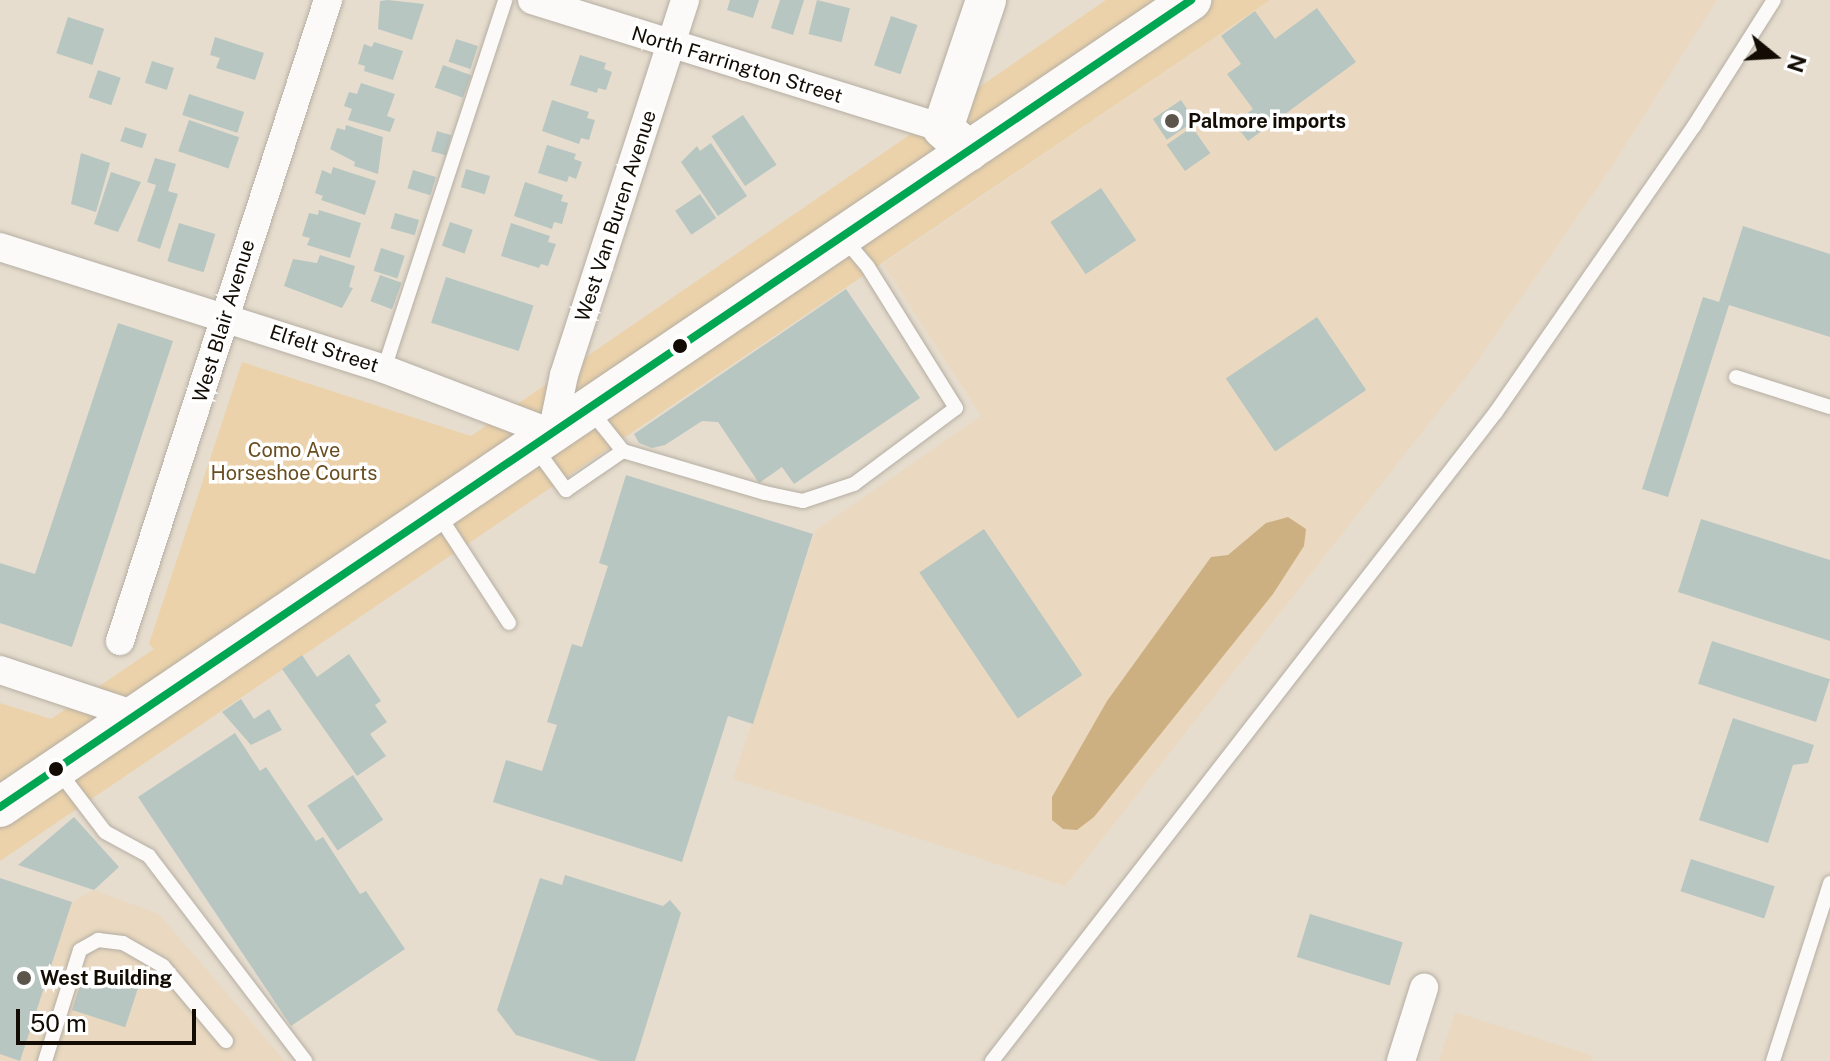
<!DOCTYPE html>
<style>
body{margin:0}
#map{position:relative;width:1830px;height:1061px;overflow:hidden;background:#e6ddce;font-family:"Public Sans",sans-serif}
div>[style]{position:absolute}
.built>*{inset:0;background:#ead9c0}
.green>*{inset:0;background:#ebd2aa}
.water>*{inset:0;background:#cdb081}
.building>*{inset:0;background:#b8c6c2;transform-origin:0 0}
.roads{filter:drop-shadow(0 0 2px #b5aea3) drop-shadow(0 0 2px #b5aea3)}
.lane>*{height:14px;margin:-7px;padding:0 7px;transform-origin:7px;border-radius:7px;background:#fbfaf8}
.street>*{height:28px;margin:-14px;padding:0 14px;transform-origin:14px;border-radius:14px;background:#fbfaf8}
.secondary>*{height:40px;margin:-20px;padding:0 20px;transform-origin:20px;border-radius:20px;background:#fbfaf8}
.bus-1>*{height:8px;margin:-4px;padding:0 4px;transform-origin:4px;border-radius:4px;background:#00a651}
.dots>*{width:22px;height:22px;translate:-50% -50%;box-sizing:border-box;border:4px solid #fff;border-radius:50%}
span{translate:-50% -50%;white-space:nowrap;text-align:center;line-height:1.15;-webkit-text-stroke:7px #fff;paint-order:stroke}
.street-label{font-size:20px;color:#120c04}
.poi-label{font-size:20px;color:#120c04;font-weight:700}
.left{translate:0 -50%;text-align:left}
.park-label{font-size:20px;color:#684d1f}
.north{position:absolute;left:1734px;top:16px;width:80px;height:80px;-webkit-text-stroke:6px #fff;paint-order:stroke;rotate:108deg;font-size:22px;font-weight:700;line-height:32px;text-align:center;color:#120c04}
.north::after{content:'';display:block;margin:auto;width:28px;height:36px;background:#120c04;clip-path:polygon(50% 0,100% 100%,50% 72%,0 100%)}
.scale{position:absolute;left:16px;top:1009px;width:180px;height:36px;box-sizing:border-box;border:4px solid #120c04;border-top:0;padding-left:10px;font-size:24px;line-height:28px;white-space:nowrap;color:#120c04;-webkit-text-stroke:6px #fff;paint-order:stroke}
</style>
<div id="map">
<div class="built">
<div style="clip-path:polygon(1270px 0,1717px 0,1611px 168px,1472px 369px,1065px 886px,733px 779px,815px 531px,981px 416px,883px 264px)"></div>
<div style="clip-path:polygon(0 878px,72px 902px,94px 890px,159px 914px,285px 1061px,0 1061px)"></div>
<div style="clip-path:polygon(1455px 1012px,1590px 1055px,1593px 1061px,1439px 1061px)"></div>
</div>
<div class="green">
<div style="clip-path:polygon(1106px 0,1270px 0,0 861px,0 703px,51px 719px,154px 649px,149px 644px,242px 362px,471px 436px)"></div>
</div>
<div class="water">
<div style="clip-path:polygon(1288px 517px,1306px 529px,1304px 546px,1273px 594px,1094px 817px,1077px 830px,1063px 829px,1052px 820px,1052px 797px,1107px 701px,1211px 557px,1228px 555px,1266px 523px)"></div>
</div>
<div class="building">
<div style="clip-path:polygon(388px 0,424px 4px,412px 40px,378px 29px,380px 1px)"></div>
<div style="clip-path:polygon(730px 0,759px 0,753px 18px,727px 10px)"></div>
<div style="clip-path:polygon(780px 0,804px 0,793px 35px,771px 28px)"></div>
<div style="left:817px;top:0;width:34px;height:35px;rotate:14deg"></div>
<div style="clip-path:polygon(1317px 8px,1356px 62px,1248px 141px,1234px 123px,1253px 109px,1227px 74px,1241px 64px,1221px 36px,1255px 11px,1275px 39px)"></div>
<div style="left:891px;top:16px;width:28px;height:52px;rotate:19deg"></div>
<div style="left:68px;top:17px;width:38px;height:38px;rotate:18deg"></div>
<div style="clip-path:polygon(215px 37px,264px 53px,255px 80px,216px 68px,220px 58px,210px 55px)"></div>
<div style="left:456px;top:39px;width:23px;height:24px;rotate:18deg"></div>
<div style="clip-path:polygon(374px 42px,403px 51px,393px 80px,364px 71px,365px 66px,358px 64px,364px 44px,372px 47px)"></div>
<div style="clip-path:polygon(580px 55px,606px 63px,604px 69px,612px 72px,606px 90px,598px 88px,597px 93px,570px 85px)"></div>
<div style="left:152px;top:61px;width:23px;height:23px;rotate:18deg"></div>
<div style="left:443px;top:65px;width:30px;height:24px;rotate:20deg"></div>
<div style="left:98px;top:70px;width:24px;height:29px;rotate:19deg"></div>
<div style="clip-path:polygon(361px 83px,395px 94px,387px 116px,395px 119px,390px 132px,348px 120px,352px 109px,344px 106px,349px 92px,357px 94px)"></div>
<div style="left:189px;top:94px;width:58px;height:22px;rotate:18deg"></div>
<div style="clip-path:polygon(552px 100px,589px 112px,587px 118px,595px 120px,589px 140px,581px 138px,579px 144px,542px 131px)"></div>
<div style="left:1181px;top:100px;width:25px;height:34px;rotate:56deg"></div>
<div style="left:743px;top:115px;width:60px;height:38px;rotate:56deg"></div>
<div style="left:189px;top:120px;width:53px;height:33px;rotate:19deg"></div>
<div style="clip-path:polygon(346px 125px,383px 137px,378px 174px,354px 166px,355px 162px,330px 149px,337px 128px,345px 130px)"></div>
<div style="left:125px;top:127px;width:23px;height:15px;rotate:18deg"></div>
<div style="left:1192px;top:127px;width:32px;height:31px;rotate:55deg"></div>
<div style="left:437px;top:131px;width:15px;height:21px;rotate:16deg"></div>
<div style="clip-path:polygon(711px 143px,747px 196px,718px 216px,681px 162px,697px 146px,700px 151px)"></div>
<div style="clip-path:polygon(547px 145px,576px 154px,574px 159px,582px 162px,576px 179px,569px 176px,567px 182px,538px 173px)"></div>
<div style="clip-path:polygon(81px 153px,110px 163px,96px 212px,71px 204px)"></div>
<div style="clip-path:polygon(155px 158px,176px 164px,168px 191px,178px 194px,160px 249px,137px 241px,156px 185px,147px 182px)"></div>
<div style="clip-path:polygon(333px 167px,376px 181px,365px 215px,321px 200px,323px 196px,315px 193px,322px 170px,331px 174px)"></div>
<div style="left:466px;top:169px;width:25px;height:19px;rotate:16deg"></div>
<div style="left:413px;top:170px;width:24px;height:19px;rotate:17deg"></div>
<div style="clip-path:polygon(111px 172px,141px 182px,118px 232px,94px 224px)"></div>
<div style="clip-path:polygon(525px 182px,563px 195px,561px 201px,568px 203px,562px 224px,554px 222px,552px 229px,514px 216px)"></div>
<div style="left:1101px;top:188px;width:63px;height:61px;rotate:56deg"></div>
<div style="left:700px;top:194px;width:29px;height:30px;rotate:56deg"></div>
<div style="clip-path:polygon(319px 210px,361px 223px,350px 258px,307px 245px,310px 238px,302px 236px,309px 213px,318px 215px)"></div>
<div style="left:395px;top:213px;width:25px;height:16px;rotate:16deg"></div>
<div style="left:450px;top:222px;width:24px;height:25px;rotate:19deg"></div>
<div style="left:179px;top:223px;width:38px;height:40px;rotate:17deg"></div>
<div style="clip-path:polygon(511px 223px,550px 236px,548px 242px,556px 244px,548px 266px,541px 264px,539px 268px,501px 256px)"></div>
<div style="clip-path:polygon(1743px 226px,1830px 254px,1830px 337px,1729px 305px,1668px 497px,1642px 489px,1703px 297px,1719px 302px)"></div>
<div style="left:381px;top:248px;width:25px;height:24px;rotate:18deg"></div>
<div style="clip-path:polygon(320px 255px,355px 266px,349px 287px,353px 288px,342px 308px,284px 286px,293px 259px,317px 263px)"></div>
<div style="left:380px;top:275px;width:23px;height:28px;rotate:20deg"></div>
<div style="left:446px;top:277px;width:92px;height:48px;rotate:18deg"></div>
<div style="clip-path:polygon(846px 289px,920px 398px,794px 484px,782px 467px,759px 483px,718px 422px,702px 421px,665px 445px,652px 448px,639px 443px,634px 434px)"></div>
<div style="left:1317px;top:317px;width:88px;height:110px;rotate:56deg"></div>
<div style="clip-path:polygon(118px 323px,173px 341px,72px 647px,0 623px,0 563px,35px 574px)"></div>
<div style="clip-path:polygon(626px 475px,813px 534px,753px 724px,728px 716px,682px 862px,493px 802px,506px 760px,542px 771px,557px 725px,547px 722px,572px 644px,582px 647px,608px 566px,599px 563px)"></div>
<div style="clip-path:polygon(1701px 519px,1830px 560px,1830px 641px,1678px 592px)"></div>
<div style="left:984px;top:529px;width:176px;height:78px;rotate:56deg"></div>
<div style="left:1712px;top:641px;width:124px;height:45px;rotate:18deg"></div>
<div style="clip-path:polygon(349px 654px,381px 701px,375px 705px,387px 722px,370px 734px,386px 756px,357px 776px,282px 669px,302px 655px,317px 677px)"></div>
<div style="clip-path:polygon(241px 699px,254px 719px,269px 709px,282px 730px,251px 745px,222px 712px)"></div>
<div style="clip-path:polygon(1733px 718px,1814px 745px,1808px 763px,1793px 765px,1768px 843px,1699px 820px)"></div>
<div style="clip-path:polygon(235px 733px,260px 771px,266px 767px,316px 841px,323px 837px,360px 894px,366px 891px,405px 949px,291px 1026px,138px 797px)"></div>
<div style="left:353px;top:775px;width:54px;height:55px;rotate:56deg"></div>
<div style="clip-path:polygon(74px 817px,119px 867px,94px 890px,18px 865px)"></div>
<div style="left:1691px;top:859px;width:88px;height:34px;rotate:18deg"></div>
<div style="clip-path:polygon(565px 875px,663px 906px,670px 900px,681px 913px,635px 1061px,600px 1061px,516px 1035px,497px 1010px,540px 878px,562px 885px)"></div>
<div style="clip-path:polygon(0 878px,72px 902px,20px 1061px,0 1054px)"></div>
<div style="left:1310px;top:914px;width:97px;height:45px;rotate:17deg"></div>
<div style="left:85px;top:970px;width:56px;height:42px;rotate:18deg"></div>
</div>
<div class="roads">
<div class="lane">
<div style="left:384px;top:369px;width:388px;rotate:-71.8deg"></div>
<div style="left:1736px;top:377px;width:99px;rotate:17.7deg"></div>
<div style="left:591px;top:411px;width:51px;rotate:51.3deg"></div>
<div style="left:623px;top:451px;width:148px;rotate:16.5deg"></div>
<div style="left:765px;top:493px;width:39px;rotate:12deg"></div>
<div style="left:803px;top:501px;width:54px;rotate:-18.4deg"></div>
<div style="left:854px;top:484px;width:127px;rotate:-36.7deg"></div>
<div style="left:956px;top:408px;width:166px;rotate:-122deg"></div>
<div style="left:868px;top:267px;width:38px;rotate:-130deg"></div>
<div style="left:536px;top:449px;width:51px;rotate:53.8deg"></div>
<div style="left:566px;top:490px;width:69px;rotate:-34.4deg"></div>
<div style="left:438px;top:514px;width:130px;rotate:56.9deg"></div>
<div style="left:57px;top:769px;width:79px;rotate:52.7deg"></div>
<div style="left:105px;top:832px;width:50px;rotate:28.6deg"></div>
<div style="left:149px;top:856px;width:258px;rotate:52.7deg"></div>
<div style="left:45px;top:1061px;width:116px;rotate:-72.5deg"></div>
<div style="left:80px;top:950px;width:21px;rotate:-29deg"></div>
<div style="left:98px;top:940px;width:25px;rotate:7deg"></div>
<div style="left:123px;top:943px;width:46px;rotate:29.9deg"></div>
<div style="left:163px;top:966px;width:98px;rotate:50deg"></div>
<div style="left:992px;top:1061px;width:822px;rotate:-52.17deg"></div>
<div style="left:1496px;top:412px;width:348px;rotate:-55.3deg"></div>
<div style="left:1694px;top:126px;width:149px;rotate:-57.6deg"></div>
<div style="left:1773px;top:1061px;width:187px;rotate:-72.2deg"></div>
</div>
<div class="street">
<div style="left:532px;top:0;width:430px;rotate:17.3deg"></div>
<div style="left:0;top:247px;width:403px;rotate:17.6deg"></div>
<div style="left:384px;top:369px;width:180px;rotate:20.9deg"></div>
<div style="left:552px;top:433px;width:59px;rotate:-78.3deg"></div>
<div style="left:564px;top:375px;width:394px;rotate:-72.1deg"></div>
<div style="left:120px;top:641px;width:674px;rotate:-72.02deg"></div>
<div style="left:0;top:670px;width:142px;rotate:18.4deg"></div>
<div style="left:1401px;top:1061px;width:77px;rotate:-72.5deg"></div>
</div>
<div class="secondary">
<div style="left:969px;top:151px;width:35px;rotate:-139deg"></div>
<div style="left:943px;top:128px;width:135px;rotate:-71.4deg"></div>
<div style="left:0;top:807px;width:1439px;rotate:-34.12deg"></div>
</div>
</div>
<div class="bus-1">
<div style="left:0;top:807px;width:1439px;rotate:-34.12deg"></div>
</div>
<div class="dots">
<div style="left:1172px;top:121px;background:#5c554b"></div>
<div style="left:680px;top:346px;background:#120c04"></div>
<div style="left:56px;top:769px;background:#120c04"></div>
<div style="left:24px;top:978px;background:#5c554b"></div>
</div>
<div class="street-label">
<span style="left:737px;top:65px;rotate:17deg">North Farrington Street</span>
<span style="left:616px;top:216px;rotate:-72deg">West Van Buren Avenue</span>
<span style="left:224px;top:321px;rotate:-73deg">West Blair Avenue</span>
<span style="left:324px;top:349px;rotate:18deg">Elfelt Street</span>
</div>
<div class="poi-label">
<span class="left" style="left:1188px;top:121px">Palmore imports</span>
<span class="left" style="left:40px;top:978px">West Building</span>
</div>
<div class="park-label">
<span style="left:294px;top:462px">Como Ave<br>Horseshoe Courts</span>
</div>
<div class="north">N</div>
<div class="scale">50 m</div>
</div>
